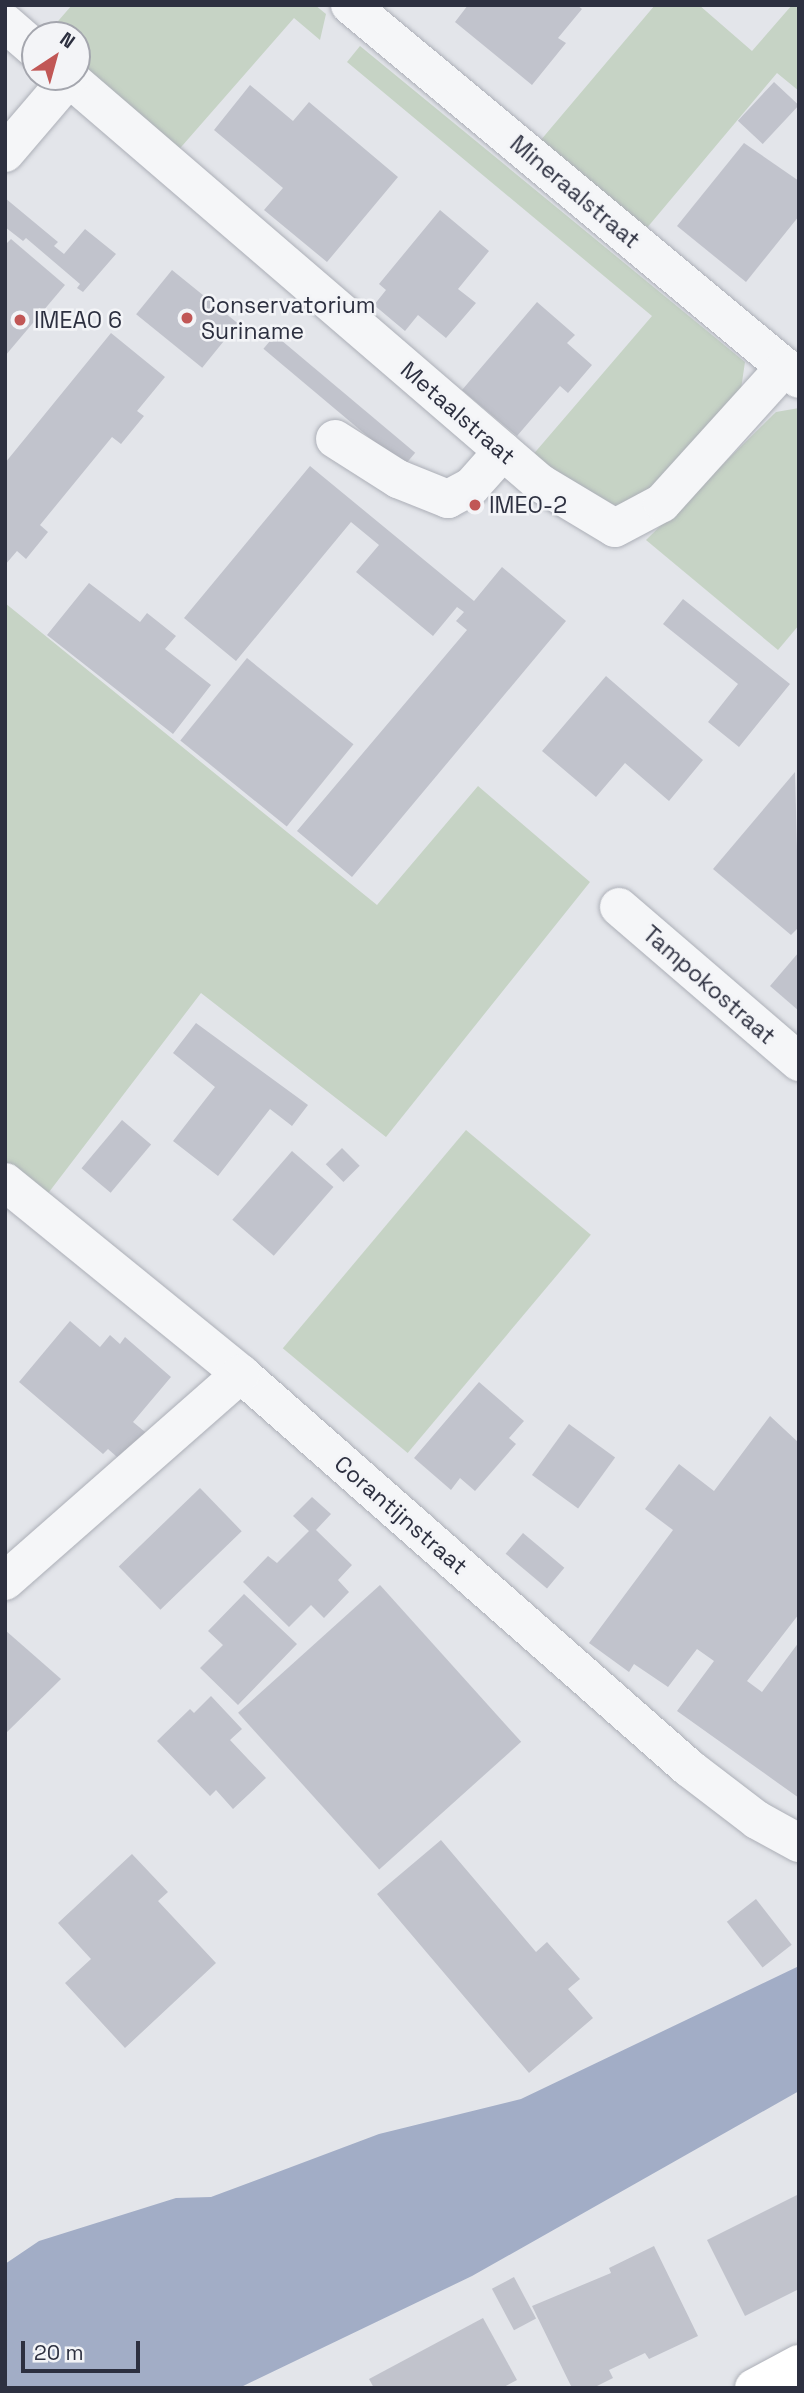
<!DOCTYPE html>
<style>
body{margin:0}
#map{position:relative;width:804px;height:2393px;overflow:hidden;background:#e3e5ea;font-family:"Space Grotesk",sans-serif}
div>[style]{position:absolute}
.green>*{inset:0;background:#c6d3c5;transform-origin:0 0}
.water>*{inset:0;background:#a2adc6}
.building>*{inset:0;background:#c1c3cc;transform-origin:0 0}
.roads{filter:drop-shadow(0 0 2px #acafb7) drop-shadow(0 0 2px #acafb7)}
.minor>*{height:38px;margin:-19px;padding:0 19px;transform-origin:19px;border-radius:19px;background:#f5f6f8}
.major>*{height:38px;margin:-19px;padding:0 19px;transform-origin:19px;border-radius:19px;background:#fff}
.dots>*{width:19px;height:19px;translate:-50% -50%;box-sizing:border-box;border:4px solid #f3f4f7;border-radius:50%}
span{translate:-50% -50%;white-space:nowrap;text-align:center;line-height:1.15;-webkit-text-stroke:5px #f3f4f7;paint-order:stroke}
.street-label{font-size:23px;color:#2d3040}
.poi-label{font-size:23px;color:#2d3040}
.left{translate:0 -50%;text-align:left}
.frame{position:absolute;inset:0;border:7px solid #2d3040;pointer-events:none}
.north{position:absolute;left:21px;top:21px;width:70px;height:70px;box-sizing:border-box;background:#f3f4f7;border:2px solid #a4a6ae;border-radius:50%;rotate:36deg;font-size:19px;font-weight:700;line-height:28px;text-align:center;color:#2d3040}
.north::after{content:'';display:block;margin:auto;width:24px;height:32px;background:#c15756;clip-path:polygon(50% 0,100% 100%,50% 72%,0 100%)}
.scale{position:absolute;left:21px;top:2341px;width:119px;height:32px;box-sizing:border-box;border:4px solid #2d3040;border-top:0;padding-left:9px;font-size:21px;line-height:24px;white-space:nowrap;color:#2d3040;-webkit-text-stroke:5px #f3f4f7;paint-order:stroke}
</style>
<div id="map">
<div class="green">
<div style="clip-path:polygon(72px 5px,315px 5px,326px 14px,320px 40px,294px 18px,175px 154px,77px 68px,77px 35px,46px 35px)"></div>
<div style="clip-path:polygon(655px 5px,699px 5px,752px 51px,792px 5px,799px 5px,799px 91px,777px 73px,646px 229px,540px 141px)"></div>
<div style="clip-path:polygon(360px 46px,745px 362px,741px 389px,641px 501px,624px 506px,603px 503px,531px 457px,652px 316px,347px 62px)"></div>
<div style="clip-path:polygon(799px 408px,799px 625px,778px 650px,646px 540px,776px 412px)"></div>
<div style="clip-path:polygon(5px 603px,377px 905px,478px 786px,590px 882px,386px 1137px,201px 993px,46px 1196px,5px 1163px)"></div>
<div style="left:466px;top:1130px;width:163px;height:285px;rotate:40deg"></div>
</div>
<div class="water">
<div style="clip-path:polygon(799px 1966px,799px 2091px,472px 2276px,239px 2388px,5px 2388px,5px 2264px,39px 2241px,176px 2198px,211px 2197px,379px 2134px,521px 2099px)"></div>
</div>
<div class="building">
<div style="clip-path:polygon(468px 5px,577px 5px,582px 9px,558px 38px,566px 43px,532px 85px,455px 22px)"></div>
<div style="left:774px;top:82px;width:34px;height:53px;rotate:43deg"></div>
<div style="clip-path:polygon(250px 85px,293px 121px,309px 102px,398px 177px,327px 262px,264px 210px,283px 188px,214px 130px)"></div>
<div style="clip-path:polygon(744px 143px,799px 181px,799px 216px,746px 282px,677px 226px)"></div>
<div style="clip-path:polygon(5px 198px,58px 242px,54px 246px,64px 254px,85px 229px,116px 254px,83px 292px,77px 288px,80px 284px,26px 238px,23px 241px,5px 227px)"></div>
<div style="clip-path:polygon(440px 210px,489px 251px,458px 289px,476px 303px,446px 338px,418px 315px,405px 331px,374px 305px,386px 290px,379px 284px)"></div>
<div style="clip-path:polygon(11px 239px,65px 285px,5px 356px,5px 245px)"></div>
<div style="left:172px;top:270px;width:85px;height:57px;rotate:39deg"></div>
<div style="clip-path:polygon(537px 302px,575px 335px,567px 343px,592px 365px,568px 393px,560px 386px,517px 436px,462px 390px)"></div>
<div style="clip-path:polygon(111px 333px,165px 377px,137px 411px,144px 416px,121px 444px,112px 437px,40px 525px,48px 532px,26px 559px,17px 551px,5px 565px,5px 463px)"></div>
<div style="left:275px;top:335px;width:183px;height:18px;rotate:40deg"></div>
<div style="clip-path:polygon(310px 466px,474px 601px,502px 567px,566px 621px,352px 877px,297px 831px,467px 630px,456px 621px,464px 612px,457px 607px,433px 636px,356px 572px,379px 545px,351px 522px,236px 661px,184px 618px)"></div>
<div style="clip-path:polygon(89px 583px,140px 622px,147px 613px,176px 636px,165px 649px,211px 685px,173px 734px,47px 635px)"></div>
<div style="clip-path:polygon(683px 599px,790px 684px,739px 747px,708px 722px,738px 684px,663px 624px)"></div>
<div style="left:247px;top:658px;width:137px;height:106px;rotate:39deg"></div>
<div style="clip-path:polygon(606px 676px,703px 760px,669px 801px,625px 763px,596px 797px,542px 751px)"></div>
<div style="clip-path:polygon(795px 772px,799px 927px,791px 935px,713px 869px)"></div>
<div style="clip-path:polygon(799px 952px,799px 1011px,770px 986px)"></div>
<div style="clip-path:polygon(196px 1023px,308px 1105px,292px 1126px,270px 1109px,218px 1176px,173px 1141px,215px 1087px,173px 1053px)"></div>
<div style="left:122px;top:1120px;width:38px;height:63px;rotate:40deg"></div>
<div style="left:342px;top:1148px;width:25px;height:23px;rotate:45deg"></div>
<div style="left:292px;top:1151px;width:55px;height:91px;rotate:41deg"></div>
<div style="clip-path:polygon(70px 1321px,100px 1347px,110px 1335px,120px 1344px,125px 1337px,171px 1377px,133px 1422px,150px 1436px,126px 1465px,108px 1449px,103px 1454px,19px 1382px)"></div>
<div style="clip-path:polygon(479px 1382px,524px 1421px,509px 1438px,516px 1444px,475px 1491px,460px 1478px,451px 1490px,414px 1458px)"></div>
<div style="clip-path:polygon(770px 1416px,799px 1443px,799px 1614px,747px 1681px,762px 1692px,799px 1642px,799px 1798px,677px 1711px,714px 1661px,697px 1649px,668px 1687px,634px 1664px,629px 1672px,589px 1643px,673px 1530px,645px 1509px,679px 1464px,714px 1491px)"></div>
<div style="left:569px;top:1424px;width:57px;height:63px;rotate:36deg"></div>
<div style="left:200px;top:1488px;width:60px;height:113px;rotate:46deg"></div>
<div style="clip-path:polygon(312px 1497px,331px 1514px,316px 1530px,352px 1565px,338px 1580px,349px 1592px,324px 1618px,311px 1605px,289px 1627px,243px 1582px,268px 1556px,277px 1563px,309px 1531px,293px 1516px)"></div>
<div style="left:523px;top:1533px;width:54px;height:27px;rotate:40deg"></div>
<div style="left:380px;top:1585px;width:211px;height:191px;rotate:48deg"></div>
<div style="clip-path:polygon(244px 1594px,297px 1644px,238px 1705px,200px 1668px,223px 1645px,208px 1631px)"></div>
<div style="clip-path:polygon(5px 1630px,61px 1679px,5px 1734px)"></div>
<div style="clip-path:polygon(211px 1696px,242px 1729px,230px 1740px,266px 1778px,233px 1809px,216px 1790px,210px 1796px,157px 1741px,190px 1709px,194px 1713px)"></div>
<div style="clip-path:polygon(441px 1840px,536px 1952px,547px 1942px,580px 1979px,568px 1989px,593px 2018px,529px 2073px,377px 1894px)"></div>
<div style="clip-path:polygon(132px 1854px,168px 1892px,158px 1901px,216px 1963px,125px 2048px,65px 1983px,91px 1959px,58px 1923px)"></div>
<div style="left:756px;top:1899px;width:58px;height:37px;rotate:52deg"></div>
<div style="clip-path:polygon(799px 2194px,799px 2289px,745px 2316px,707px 2240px)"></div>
<div style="clip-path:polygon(654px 2246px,698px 2336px,649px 2359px,645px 2353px,609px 2370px,613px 2378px,593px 2388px,572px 2388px,532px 2306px,611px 2273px,609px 2268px)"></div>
<div style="left:514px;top:2277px;width:47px;height:25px;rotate:62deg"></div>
<div style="clip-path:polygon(483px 2318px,517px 2380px,502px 2388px,374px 2388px,369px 2379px)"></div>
</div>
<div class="roads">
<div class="minor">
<div style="left:350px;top:5px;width:584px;rotate:39.79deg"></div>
<div style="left:5px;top:23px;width:40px;rotate:41deg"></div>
<div style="left:68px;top:77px;width:623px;rotate:40.7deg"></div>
<div style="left:540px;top:483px;width:87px;rotate:31deg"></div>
<div style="left:615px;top:528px;width:53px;rotate:-28deg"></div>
<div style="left:662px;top:503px;width:183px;rotate:-47.9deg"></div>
<div style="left:5px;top:153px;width:99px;rotate:-49.5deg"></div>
<div style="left:335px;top:439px;width:75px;rotate:32.4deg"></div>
<div style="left:398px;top:479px;width:54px;rotate:21.8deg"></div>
<div style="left:448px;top:499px;width:26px;rotate:-28deg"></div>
<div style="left:471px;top:487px;width:48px;rotate:-48.4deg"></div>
<div style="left:619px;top:907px;width:238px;rotate:40.7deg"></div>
<div style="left:5px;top:1182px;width:304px;rotate:39.1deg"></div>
<div style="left:241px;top:1374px;width:597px;rotate:41.33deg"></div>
<div style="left:689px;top:1768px;width:86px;rotate:37.4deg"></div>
<div style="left:757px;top:1820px;width:48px;rotate:28.7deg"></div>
<div style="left:5px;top:1581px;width:314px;rotate:-41.3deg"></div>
</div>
<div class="major">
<div style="left:754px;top:2388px;width:51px;rotate:-28.1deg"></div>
</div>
</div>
<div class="dots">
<div style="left:187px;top:318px;background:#c15756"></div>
<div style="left:20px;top:320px;background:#c15756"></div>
<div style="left:475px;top:505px;background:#c15756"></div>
</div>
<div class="street-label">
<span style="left:575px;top:192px;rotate:40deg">Mineraalstraat</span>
<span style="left:458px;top:413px;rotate:41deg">Metaalstraat</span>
<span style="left:709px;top:985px;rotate:41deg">Tampokostraat</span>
<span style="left:401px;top:1515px;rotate:41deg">Corantijnstraat</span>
</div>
<div class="poi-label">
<span class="left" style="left:201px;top:318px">Conservatorium<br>Suriname</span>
<span class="left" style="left:34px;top:320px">IMEAO 6</span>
<span class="left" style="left:489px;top:505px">IMEO-2</span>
</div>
<div class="frame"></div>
<div class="north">N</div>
<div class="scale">20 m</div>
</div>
